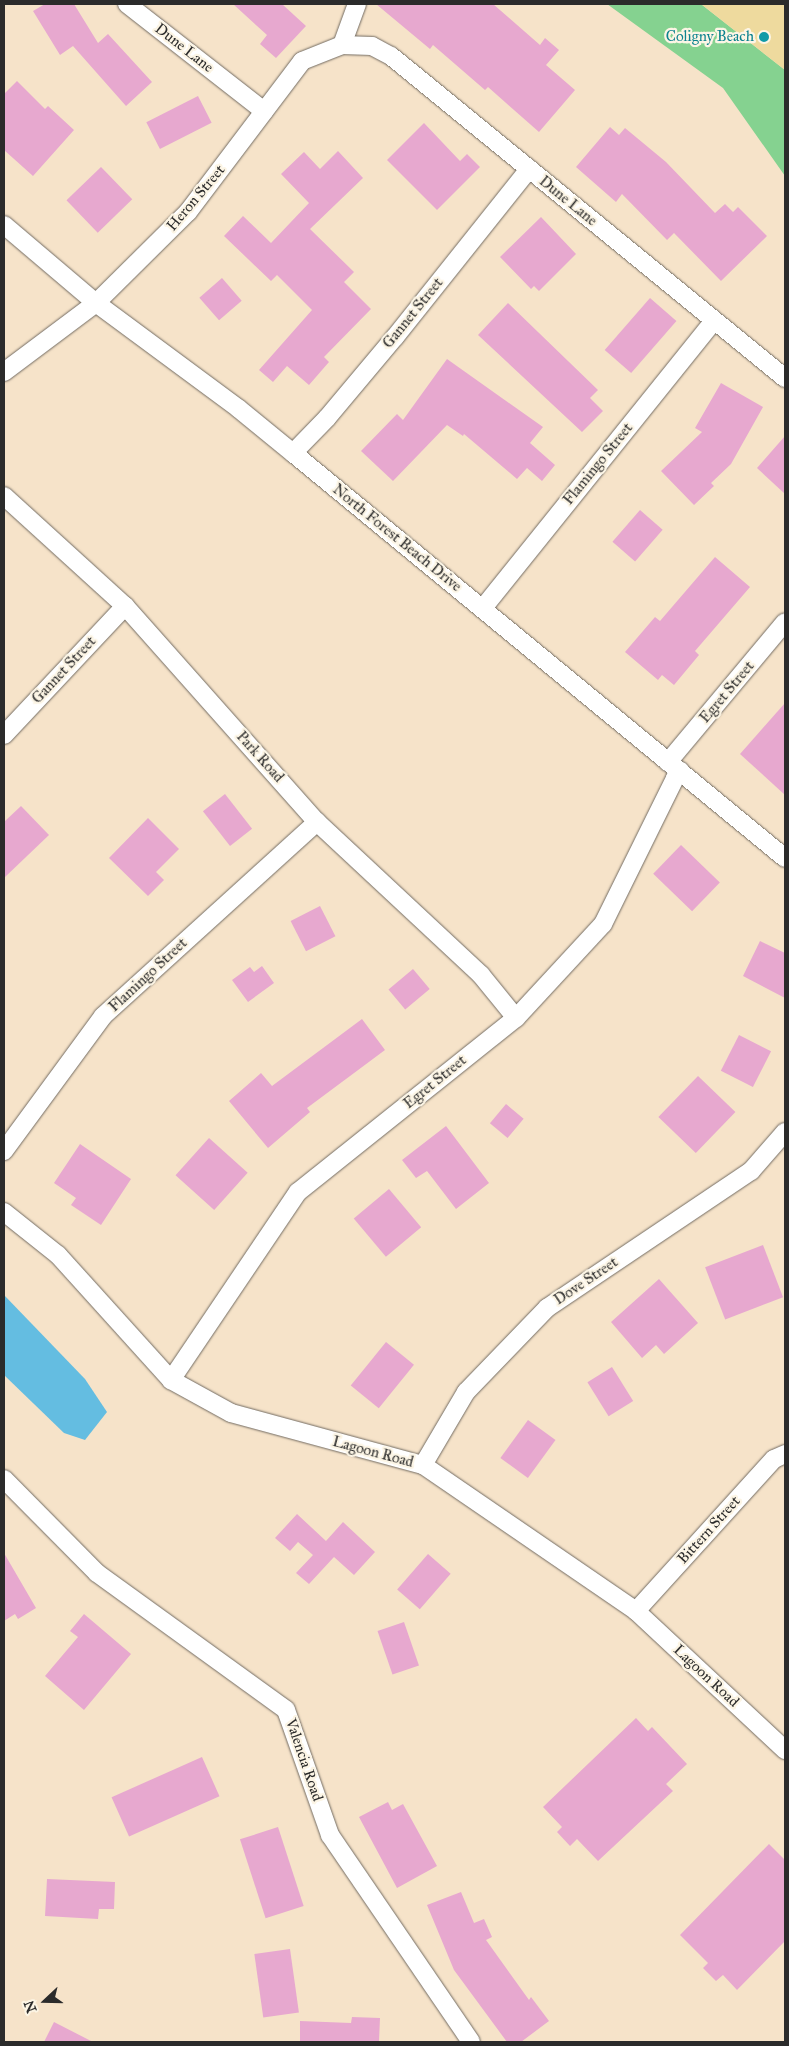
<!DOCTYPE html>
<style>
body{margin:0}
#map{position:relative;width:789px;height:2046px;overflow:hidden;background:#f6e3c9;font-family:"IM FELL Great Primer",serif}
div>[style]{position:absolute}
.green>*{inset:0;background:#85d290}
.sand>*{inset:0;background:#eeda9e}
.water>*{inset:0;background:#64bde1}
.building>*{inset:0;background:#e7a8cf;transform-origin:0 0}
.roads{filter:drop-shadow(0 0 1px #726b62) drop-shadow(0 0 1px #726b62)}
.street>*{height:18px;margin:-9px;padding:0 9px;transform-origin:9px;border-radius:9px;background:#fff}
.dots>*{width:14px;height:14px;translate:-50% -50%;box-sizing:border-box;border:2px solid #fcf5e5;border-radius:50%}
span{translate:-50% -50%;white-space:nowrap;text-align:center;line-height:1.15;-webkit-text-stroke:4.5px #fcf5e5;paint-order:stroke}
.culture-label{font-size:15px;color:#0d838f}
.right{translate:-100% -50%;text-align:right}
.street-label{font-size:15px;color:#2b2b2b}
.frame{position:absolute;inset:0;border:5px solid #2b2b2b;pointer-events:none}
.north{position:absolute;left:20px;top:1976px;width:50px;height:50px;-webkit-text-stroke:4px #fcf5e5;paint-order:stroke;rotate:249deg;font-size:14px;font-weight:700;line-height:20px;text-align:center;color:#2b2b2b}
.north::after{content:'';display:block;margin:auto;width:18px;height:22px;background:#2b2b2b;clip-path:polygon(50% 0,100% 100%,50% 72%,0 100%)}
</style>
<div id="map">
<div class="green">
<div style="clip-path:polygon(607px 4px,701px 4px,785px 70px,785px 176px,723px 88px)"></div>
</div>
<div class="sand">
<div style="clip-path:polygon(701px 4px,785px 4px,785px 70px)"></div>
</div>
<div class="water">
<div style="clip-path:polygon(4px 1295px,85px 1379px,107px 1412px,85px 1440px,64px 1433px,4px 1375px)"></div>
</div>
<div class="building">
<div style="clip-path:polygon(45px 4px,74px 4px,98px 43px,108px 34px,152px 82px,126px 106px,73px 46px,60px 55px,33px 11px)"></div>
<div style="clip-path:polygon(233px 4px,282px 4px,306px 26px,276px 58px,260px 44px,267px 35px)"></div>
<div style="clip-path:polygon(376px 4px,493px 4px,540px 45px,545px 38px,559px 50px,546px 65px,575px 90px,539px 132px,488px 87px,485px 90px,433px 45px,430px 49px)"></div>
<div style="clip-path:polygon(17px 81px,45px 109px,48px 106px,74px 130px,33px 176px,4px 150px,4px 94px)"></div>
<div style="left:198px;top:96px;width:30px;height:58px;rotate:63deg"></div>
<div style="clip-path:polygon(424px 123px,460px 161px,467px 154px,480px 167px,437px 210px,387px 160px)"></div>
<div style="clip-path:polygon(610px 127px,619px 135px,625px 128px,666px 162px,715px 213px,725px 204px,733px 212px,738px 207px,767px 236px,721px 281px,674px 233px,667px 240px,622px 194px,616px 202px,576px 167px)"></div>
<div style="clip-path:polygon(338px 151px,363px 178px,310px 229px,354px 272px,344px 282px,371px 309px,324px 357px,329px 362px,309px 385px,287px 366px,273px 382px,259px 370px,312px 310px,277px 275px,271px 281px,224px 236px,243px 216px,271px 243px,309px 203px,281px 174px,304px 152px,320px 169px)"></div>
<div style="left:101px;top:167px;width:45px;height:48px;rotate:46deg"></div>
<div style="clip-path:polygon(541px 217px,576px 254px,539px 291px,534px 286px,531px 289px,500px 257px)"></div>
<div style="left:222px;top:278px;width:30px;height:30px;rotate:49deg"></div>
<div style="left:650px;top:298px;width:35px;height:69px;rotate:41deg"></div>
<div style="clip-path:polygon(508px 303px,598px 390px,590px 398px,603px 411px,582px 432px,478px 335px)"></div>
<div style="clip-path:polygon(447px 359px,543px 427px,530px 443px,555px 465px,542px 481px,527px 468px,517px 479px,464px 434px,463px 436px,447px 425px,393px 481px,361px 451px,397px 414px,403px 420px)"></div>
<div style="clip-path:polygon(721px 383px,763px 407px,731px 464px,711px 483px,714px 486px,694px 505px,661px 471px,702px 432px,695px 428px)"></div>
<div style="clip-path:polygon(785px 436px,785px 494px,757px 468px)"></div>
<div style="left:640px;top:510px;width:30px;height:42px;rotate:41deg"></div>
<div style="clip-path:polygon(715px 557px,750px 587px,695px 651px,699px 655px,674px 685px,662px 675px,658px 680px,625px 652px,655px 617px,660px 621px)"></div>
<div style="clip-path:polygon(785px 703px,785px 795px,740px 754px)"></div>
<div style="left:225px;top:794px;width:44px;height:28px;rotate:52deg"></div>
<div style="clip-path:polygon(21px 806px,49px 835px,4px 878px,4px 822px)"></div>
<div style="clip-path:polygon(148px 818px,179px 849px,156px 872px,164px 880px,148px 896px,109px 858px)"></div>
<div style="left:681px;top:845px;width:54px;height:40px;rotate:44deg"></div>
<div style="left:320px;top:906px;width:34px;height:33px;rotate:63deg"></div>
<div style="clip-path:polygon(760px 941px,785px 953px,785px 998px,743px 976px)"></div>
<div style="clip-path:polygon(262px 966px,274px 983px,248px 1002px,232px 980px,250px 967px,254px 972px)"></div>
<div style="left:413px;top:969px;width:26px;height:32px;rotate:50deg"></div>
<div style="clip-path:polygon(362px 1019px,385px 1050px,307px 1108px,310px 1112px,268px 1148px,229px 1101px,261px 1073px,272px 1086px)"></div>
<div style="left:739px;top:1035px;width:36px;height:40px;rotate:27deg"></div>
<div style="left:698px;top:1076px;width:52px;height:57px;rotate:44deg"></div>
<div style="left:506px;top:1104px;width:23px;height:25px;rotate:40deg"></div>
<div style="clip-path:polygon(446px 1126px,489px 1183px,456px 1209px,427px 1171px,416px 1178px,402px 1160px)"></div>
<div style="left:209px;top:1138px;width:52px;height:50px;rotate:42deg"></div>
<div style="clip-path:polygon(80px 1144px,131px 1179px,101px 1225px,71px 1205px,76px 1198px,54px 1183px)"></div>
<div style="left:389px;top:1189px;width:50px;height:46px;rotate:50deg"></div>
<div style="left:763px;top:1245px;width:56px;height:62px;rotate:69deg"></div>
<div style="clip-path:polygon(659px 1279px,698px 1323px,664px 1354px,656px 1345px,642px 1358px,611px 1322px)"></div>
<div style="left:386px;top:1342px;width:36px;height:56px;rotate:39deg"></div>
<div style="left:612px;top:1367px;width:40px;height:29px;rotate:58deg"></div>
<div style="left:528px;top:1420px;width:34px;height:47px;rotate:36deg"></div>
<div style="clip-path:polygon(297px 1514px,326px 1541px,343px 1522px,375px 1552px,354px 1575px,334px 1557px,309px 1584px,296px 1573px,313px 1555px,298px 1542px,290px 1551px,275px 1538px)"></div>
<div style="clip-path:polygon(4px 1553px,36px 1608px,18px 1619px,15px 1614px,4px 1621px)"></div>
<div style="left:428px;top:1554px;width:30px;height:47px;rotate:41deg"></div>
<div style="clip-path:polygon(84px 1614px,131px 1654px,84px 1710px,45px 1676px,78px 1637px,70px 1631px)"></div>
<div style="left:404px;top:1622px;width:46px;height:28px;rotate:71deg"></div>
<div style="clip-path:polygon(636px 1718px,648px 1731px,652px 1727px,687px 1764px,666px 1784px,673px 1791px,598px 1861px,577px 1839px,570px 1846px,557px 1832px,562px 1827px,543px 1807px)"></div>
<div style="left:202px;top:1757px;width:43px;height:99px;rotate:66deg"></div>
<div style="clip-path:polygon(388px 1802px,392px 1810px,403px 1804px,437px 1866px,397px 1888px,359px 1817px)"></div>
<div style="left:278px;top:1827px;width:83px;height:40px;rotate:72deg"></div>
<div style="clip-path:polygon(769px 1844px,785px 1860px,785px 1941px,737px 1990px,723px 1975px,716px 1981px,703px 1968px,708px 1963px,680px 1935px)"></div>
<div style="clip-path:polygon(47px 1879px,115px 1882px,114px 1909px,99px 1909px,98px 1919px,45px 1916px)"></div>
<div style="clip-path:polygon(461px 1892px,474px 1923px,484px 1919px,492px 1937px,486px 1940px,529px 2000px,531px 1997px,549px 2021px,521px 2042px,507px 2042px,454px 1970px,427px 1905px)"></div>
<div style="left:290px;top:1949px;width:64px;height:36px;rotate:82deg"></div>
<div style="clip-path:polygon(352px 2017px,380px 2018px,379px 2042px,300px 2042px,300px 2021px,351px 2023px)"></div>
<div style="clip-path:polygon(54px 2022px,93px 2042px,44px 2042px)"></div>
</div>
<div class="roads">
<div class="street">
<div style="left:127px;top:4px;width:174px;rotate:38deg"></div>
<div style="left:342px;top:45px;width:44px;rotate:-69.9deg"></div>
<div style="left:4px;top:225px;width:121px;rotate:40.3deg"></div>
<div style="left:96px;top:303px;width:178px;rotate:36.5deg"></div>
<div style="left:239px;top:409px;width:70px;rotate:39.2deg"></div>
<div style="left:293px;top:453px;width:637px;rotate:39.46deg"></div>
<div style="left:4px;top:372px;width:115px;rotate:-36.9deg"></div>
<div style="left:96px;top:303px;width:129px;rotate:-44.7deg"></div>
<div style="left:188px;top:212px;width:189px;rotate:-52.9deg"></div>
<div style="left:302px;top:61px;width:43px;rotate:-21.8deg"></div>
<div style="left:342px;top:45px;width:30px;rotate:2deg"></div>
<div style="left:372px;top:46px;width:21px;rotate:28deg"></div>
<div style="left:391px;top:56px;width:509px;rotate:39.26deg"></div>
<div style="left:293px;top:453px;width:49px;rotate:-45.8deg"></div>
<div style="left:327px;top:418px;width:106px;rotate:-50deg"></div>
<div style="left:395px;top:337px;width:215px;rotate:-51.4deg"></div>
<div style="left:4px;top:496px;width:164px;rotate:42.3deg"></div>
<div style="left:125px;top:606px;width:289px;rotate:48.4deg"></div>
<div style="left:317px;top:822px;width:224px;rotate:43deg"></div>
<div style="left:481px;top:975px;width:55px;rotate:50.9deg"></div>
<div style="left:483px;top:608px;width:368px;rotate:-51.2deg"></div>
<div style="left:4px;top:735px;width:177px;rotate:-46.8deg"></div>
<div style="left:668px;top:762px;width:182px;rotate:-50.1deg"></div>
<div style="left:4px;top:1151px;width:167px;rotate:-53.7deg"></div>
<div style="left:103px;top:1016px;width:289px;rotate:-42.2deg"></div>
<div style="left:4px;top:1212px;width:69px;rotate:38.5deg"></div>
<div style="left:58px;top:1255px;width:169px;rotate:47.9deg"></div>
<div style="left:171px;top:1380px;width:68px;rotate:28.8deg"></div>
<div style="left:231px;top:1413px;width:199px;rotate:15.2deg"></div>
<div style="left:423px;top:1465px;width:258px;rotate:34.4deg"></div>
<div style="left:636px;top:1611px;width:204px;rotate:43deg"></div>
<div style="left:171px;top:1380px;width:227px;rotate:-56deg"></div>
<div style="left:298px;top:1192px;width:279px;rotate:-38.6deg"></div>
<div style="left:516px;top:1018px;width:128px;rotate:-47.2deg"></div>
<div style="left:603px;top:924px;width:163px;rotate:-63.7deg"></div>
<div style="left:675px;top:778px;width:9px;rotate:-54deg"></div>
<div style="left:423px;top:1465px;width:85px;rotate:-59.5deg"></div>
<div style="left:466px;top:1392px;width:117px;rotate:-46deg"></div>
<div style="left:547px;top:1308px;width:246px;rotate:-33.9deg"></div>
<div style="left:751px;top:1171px;width:52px;rotate:-48.9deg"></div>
<div style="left:4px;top:1479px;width:132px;rotate:45.3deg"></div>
<div style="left:97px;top:1573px;width:233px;rotate:35.9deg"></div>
<div style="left:286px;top:1710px;width:133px;rotate:70.6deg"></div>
<div style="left:330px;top:1835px;width:250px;rotate:55.7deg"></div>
<div style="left:636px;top:1611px;width:205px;rotate:-47.8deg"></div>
<div style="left:774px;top:1459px;width:12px;rotate:-24deg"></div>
</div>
</div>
<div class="dots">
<div style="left:764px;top:37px;background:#0f9aa8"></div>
</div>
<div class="culture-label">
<span class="right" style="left:754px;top:37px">Coligny Beach</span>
</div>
<div class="street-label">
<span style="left:184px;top:48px;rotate:38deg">Dune Lane</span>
<span style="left:196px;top:198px;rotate:-50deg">Heron Street</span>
<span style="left:568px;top:201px;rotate:39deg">Dune Lane</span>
<span style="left:413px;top:313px;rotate:-51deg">Gannet Street</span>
<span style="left:598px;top:464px;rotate:-51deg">Flamingo Street</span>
<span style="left:397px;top:538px;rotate:39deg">North Forest Beach Drive</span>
<span style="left:64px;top:670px;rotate:-47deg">Gannet Street</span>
<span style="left:727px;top:692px;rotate:-50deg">Egret Street</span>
<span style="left:260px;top:757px;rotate:48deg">Park Road</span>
<span style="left:148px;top:975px;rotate:-43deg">Flamingo Street</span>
<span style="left:435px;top:1082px;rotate:-39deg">Egret Street</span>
<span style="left:586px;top:1281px;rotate:-34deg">Dove Street</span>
<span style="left:373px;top:1452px;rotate:15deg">Lagoon Road</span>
<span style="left:709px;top:1530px;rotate:-48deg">Bittern Street</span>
<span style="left:706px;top:1676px;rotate:43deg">Lagoon Road</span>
<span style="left:304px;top:1760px;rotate:71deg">Valencia Road</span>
</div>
<div class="frame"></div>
<div class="north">N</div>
</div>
